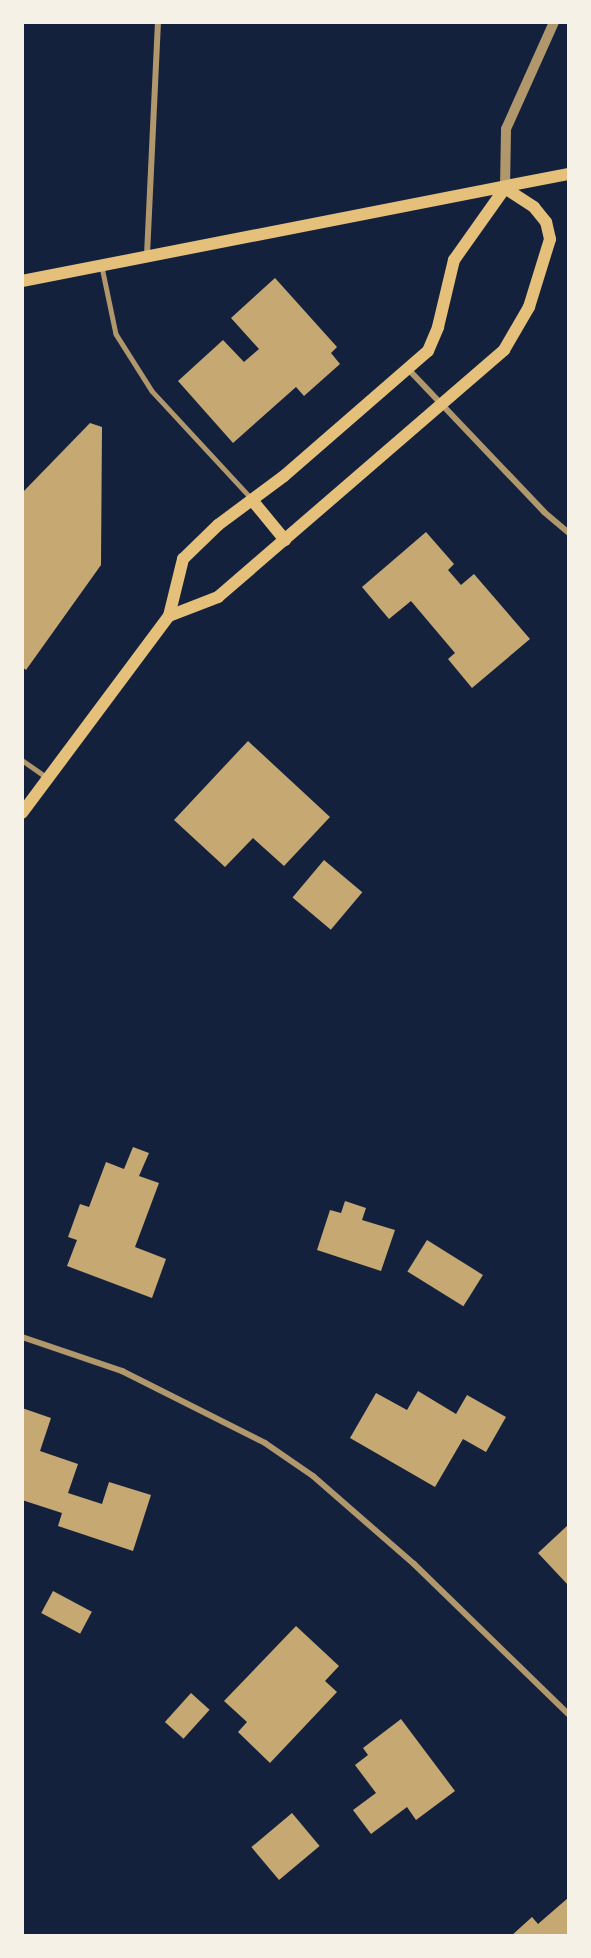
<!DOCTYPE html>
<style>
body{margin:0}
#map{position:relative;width:591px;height:1958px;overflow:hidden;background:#14213d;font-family:"Varela Round",sans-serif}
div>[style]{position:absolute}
.building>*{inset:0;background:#c6a872;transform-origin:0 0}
.service>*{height:4.5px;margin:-2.25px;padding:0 2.25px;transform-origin:2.25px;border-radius:2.25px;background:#b1986c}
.minor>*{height:6px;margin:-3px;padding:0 3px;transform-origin:3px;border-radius:3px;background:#b1986c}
.tertiary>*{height:10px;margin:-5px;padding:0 5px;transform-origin:5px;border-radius:5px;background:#b1986c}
.secondary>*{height:12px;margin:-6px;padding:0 6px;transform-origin:6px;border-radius:6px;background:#e5c07b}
span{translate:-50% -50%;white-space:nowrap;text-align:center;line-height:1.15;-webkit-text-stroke:4.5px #f6f1e7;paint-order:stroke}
.frame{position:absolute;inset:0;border:24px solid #f6f1e7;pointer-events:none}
</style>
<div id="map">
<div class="building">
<div style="clip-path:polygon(275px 278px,337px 347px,331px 353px,340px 364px,304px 396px,296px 387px,233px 443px,178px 381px,223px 340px,244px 362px,259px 349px,231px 318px)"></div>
<div style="clip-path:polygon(90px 423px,102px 427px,101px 565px,26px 670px,22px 667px,22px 493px)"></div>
<div style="clip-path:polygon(426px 532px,454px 564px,448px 570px,461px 585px,474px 574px,530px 639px,472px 688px,448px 659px,455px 653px,411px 601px,389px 619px,362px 587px)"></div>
<div style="clip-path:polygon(248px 741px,330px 817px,284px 866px,253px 838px,225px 867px,174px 820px)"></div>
<div style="left:324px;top:860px;width:50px;height:49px;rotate:40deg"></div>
<div style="clip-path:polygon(133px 1147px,149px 1153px,139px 1176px,159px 1183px,135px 1247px,166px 1259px,152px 1298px,67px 1266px,77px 1240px,68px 1237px,80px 1204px,89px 1207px,106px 1162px,124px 1169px)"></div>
<div style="clip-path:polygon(345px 1201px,366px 1208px,362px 1220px,395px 1230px,381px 1271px,317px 1250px,330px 1210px,341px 1213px)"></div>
<div style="left:427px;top:1240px;width:66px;height:37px;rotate:32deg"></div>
<div style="clip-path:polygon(418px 1391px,456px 1414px,467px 1395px,506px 1417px,486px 1452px,463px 1439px,435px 1487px,350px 1438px,376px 1393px,407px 1410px)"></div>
<div style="clip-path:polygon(22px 1408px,51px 1418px,40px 1451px,78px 1464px,68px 1493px,102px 1504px,109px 1482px,151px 1495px,133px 1551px,58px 1526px,62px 1513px,22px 1500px)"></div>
<div style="clip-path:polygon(568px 1525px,568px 1585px,538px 1553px)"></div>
<div style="left:53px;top:1591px;width:44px;height:25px;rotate:28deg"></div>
<div style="clip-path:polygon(296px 1626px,339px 1666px,325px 1681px,337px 1692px,270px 1763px,238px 1732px,247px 1722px,224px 1701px)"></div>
<div style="left:191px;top:1693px;width:25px;height:39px;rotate:42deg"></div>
<div style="clip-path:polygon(401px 1719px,455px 1791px,416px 1820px,407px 1807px,371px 1834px,353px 1810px,376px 1793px,355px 1765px,368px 1755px,363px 1748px)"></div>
<div style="left:292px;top:1813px;width:43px;height:53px;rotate:50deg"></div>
<div style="clip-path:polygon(568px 1898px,568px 1936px,511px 1936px,532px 1917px,538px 1924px)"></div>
</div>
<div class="service">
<div style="left:102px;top:267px;width:68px;rotate:78.2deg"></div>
<div style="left:116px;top:334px;width:67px;rotate:57.7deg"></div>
<div style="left:152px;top:391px;width:147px;rotate:47.2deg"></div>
<div style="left:22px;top:760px;width:29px;rotate:35deg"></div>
</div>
<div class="minor">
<div style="left:147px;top:255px;width:233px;rotate:-87.3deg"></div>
<div style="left:409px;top:370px;width:196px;rotate:46.4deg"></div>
<div style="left:544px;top:512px;width:31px;rotate:40deg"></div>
<div style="left:22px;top:1337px;width:106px;rotate:18.8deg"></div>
<div style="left:122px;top:1371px;width:160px;rotate:26.7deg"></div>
<div style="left:265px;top:1443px;width:58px;rotate:34.5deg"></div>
<div style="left:313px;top:1476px;width:134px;rotate:41.1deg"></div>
<div style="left:414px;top:1564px;width:215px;rotate:44.2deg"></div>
</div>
<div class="tertiary">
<div style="left:505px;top:188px;width:59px;rotate:-89deg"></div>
<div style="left:506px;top:129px;width:117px;rotate:-65.8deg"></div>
</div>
<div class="secondary">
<div style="left:22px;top:281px;width:556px;rotate:-11.09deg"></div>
<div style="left:252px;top:500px;width:52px;rotate:50.5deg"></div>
<div style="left:169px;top:616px;width:53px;rotate:-21.2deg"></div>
<div style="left:218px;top:597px;width:378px;rotate:-40.8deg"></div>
<div style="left:504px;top:350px;width:50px;rotate:-59.8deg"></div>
<div style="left:529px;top:307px;width:71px;rotate:-72.8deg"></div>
<div style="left:550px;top:239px;width:17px;rotate:-103deg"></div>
<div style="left:546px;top:222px;width:19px;rotate:-129deg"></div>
<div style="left:534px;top:207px;width:35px;rotate:-147deg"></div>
<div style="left:22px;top:813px;width:246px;rotate:-53.3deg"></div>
<div style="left:169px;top:616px;width:59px;rotate:-76.2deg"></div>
<div style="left:183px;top:559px;width:49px;rotate:-44.2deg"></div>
<div style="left:218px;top:525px;width:82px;rotate:-36.6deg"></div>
<div style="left:284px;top:476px;width:191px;rotate:-41deg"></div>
<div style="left:428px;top:351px;width:26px;rotate:-67deg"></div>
<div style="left:438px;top:327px;width:69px;rotate:-76.6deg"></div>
<div style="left:454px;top:260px;width:88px;rotate:-54.7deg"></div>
</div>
<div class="frame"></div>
</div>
